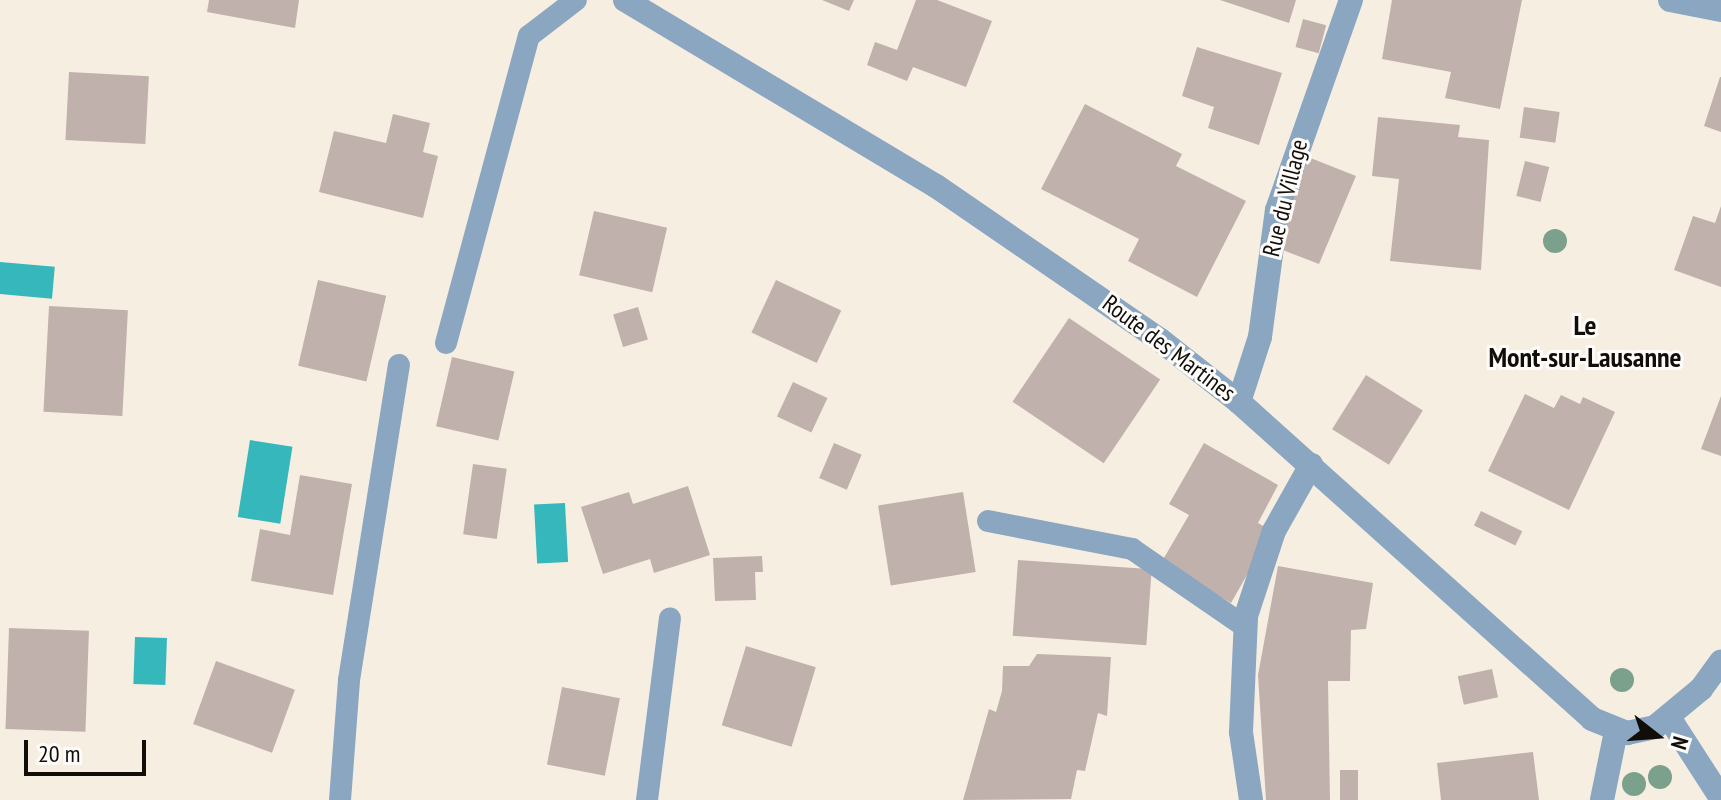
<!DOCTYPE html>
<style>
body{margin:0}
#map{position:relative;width:1721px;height:800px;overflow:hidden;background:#f7eee2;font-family:"PT Sans Narrow",sans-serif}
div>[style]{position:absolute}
.water>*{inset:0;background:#35b7bc;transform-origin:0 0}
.building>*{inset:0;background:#c0b1ac;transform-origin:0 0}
.service>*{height:22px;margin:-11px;padding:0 11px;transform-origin:11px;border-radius:11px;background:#8aa6c0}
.minor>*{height:24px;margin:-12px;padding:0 12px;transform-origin:12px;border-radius:12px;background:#8aa6c0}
.trees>*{width:24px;height:24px;margin:-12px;border-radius:50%;background:#7ba08c}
span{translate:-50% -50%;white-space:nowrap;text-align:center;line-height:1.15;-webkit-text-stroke:6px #fefcfa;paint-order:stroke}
.street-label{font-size:24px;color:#110e0a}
.quarter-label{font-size:28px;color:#110e0a;font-weight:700}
.north{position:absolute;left:1617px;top:696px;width:80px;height:80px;-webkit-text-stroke:6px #fefcfa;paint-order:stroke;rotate:107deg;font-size:22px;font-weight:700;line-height:32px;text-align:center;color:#110e0a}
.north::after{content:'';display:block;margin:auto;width:28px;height:36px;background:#110e0a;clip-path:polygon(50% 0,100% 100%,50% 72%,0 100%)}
.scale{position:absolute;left:24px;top:740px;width:122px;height:36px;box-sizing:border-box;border:4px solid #110e0a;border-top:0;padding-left:10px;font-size:24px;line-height:28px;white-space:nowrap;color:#110e0a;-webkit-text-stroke:6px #fefcfa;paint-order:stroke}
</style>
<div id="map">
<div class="water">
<div style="left:0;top:262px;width:55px;height:32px;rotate:5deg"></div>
<div style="left:250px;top:440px;width:43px;height:78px;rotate:9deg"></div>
<div style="left:565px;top:503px;width:59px;height:31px;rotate:87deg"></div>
<div style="left:135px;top:637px;width:32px;height:47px;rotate:2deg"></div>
</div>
<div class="building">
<div style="clip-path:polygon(209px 0,299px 0,295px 28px,207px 12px)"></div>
<div style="clip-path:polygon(822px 0,854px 0,849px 11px)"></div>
<div style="clip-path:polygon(916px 0,937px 0,992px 21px,966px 87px,913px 67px,907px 81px,867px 65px,875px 42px,897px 50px)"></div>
<div style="clip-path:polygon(1220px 0,1296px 0,1289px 23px)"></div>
<div style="clip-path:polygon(1392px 0,1522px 0,1500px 109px,1445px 98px,1451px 72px,1382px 59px)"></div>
<div style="left:1303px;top:19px;width:24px;height:29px;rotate:15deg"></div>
<div style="clip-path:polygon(1197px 47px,1282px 73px,1259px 145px,1208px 128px,1214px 107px,1182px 96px)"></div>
<div style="left:69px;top:72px;width:80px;height:68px;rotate:3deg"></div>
<div style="clip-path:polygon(1720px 77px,1721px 77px,1721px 132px,1704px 126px)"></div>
<div style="clip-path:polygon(1085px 104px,1182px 154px,1176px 166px,1246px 201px,1197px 297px,1128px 261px,1139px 239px,1041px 189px)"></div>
<div style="left:1524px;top:107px;width:36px;height:31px;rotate:8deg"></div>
<div style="clip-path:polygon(393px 114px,430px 123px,423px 152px,438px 156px,423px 218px,319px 192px,334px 131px,386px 143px)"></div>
<div style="clip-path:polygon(1378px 117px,1460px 125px,1458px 137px,1489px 140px,1481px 270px,1390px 261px,1399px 179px,1372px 176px)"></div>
<div style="clip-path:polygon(1308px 157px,1356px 176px,1319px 264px,1280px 249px,1287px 229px,1282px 227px)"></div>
<div style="left:1525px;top:161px;width:25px;height:36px;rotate:14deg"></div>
<div style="clip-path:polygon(1721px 206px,1721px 287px,1674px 270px,1693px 216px,1715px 223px)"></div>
<div style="left:594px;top:211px;width:75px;height:66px;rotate:13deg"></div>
<div style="left:318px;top:280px;width:70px;height:88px;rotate:13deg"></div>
<div style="left:776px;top:280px;width:72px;height:58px;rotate:25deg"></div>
<div style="left:49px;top:306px;width:79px;height:106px;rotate:3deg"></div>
<div style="left:638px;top:307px;width:34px;height:26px;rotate:73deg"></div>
<div style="left:1069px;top:318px;width:110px;height:101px;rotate:34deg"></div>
<div style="left:452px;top:357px;width:64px;height:71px;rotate:13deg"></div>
<div style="left:1366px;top:375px;width:67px;height:64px;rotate:32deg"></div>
<div style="left:793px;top:382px;width:38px;height:38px;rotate:25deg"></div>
<div style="clip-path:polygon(1525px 394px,1554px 408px,1561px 395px,1580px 404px,1583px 397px,1615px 412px,1569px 510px,1488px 471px)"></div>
<div style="clip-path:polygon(1721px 396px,1721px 456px,1701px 449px)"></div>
<div style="left:834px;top:443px;width:30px;height:38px;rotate:23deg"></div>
<div style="clip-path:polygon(1204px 443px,1278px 485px,1258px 523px,1272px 531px,1231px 603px,1161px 563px,1189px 515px,1169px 504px)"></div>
<div style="left:473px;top:464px;width:34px;height:71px;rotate:8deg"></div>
<div style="clip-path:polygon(300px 475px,352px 484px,333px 595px,251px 581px,260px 529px,290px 535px)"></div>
<div style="clip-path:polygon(688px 486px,710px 555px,654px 573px,650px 559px,603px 574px,581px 507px,629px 492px,633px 504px)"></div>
<div style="left:963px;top:492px;width:81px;height:86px;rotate:81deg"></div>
<div style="left:1481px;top:511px;width:46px;height:16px;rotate:26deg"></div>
<div style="clip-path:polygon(762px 556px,763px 572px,755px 572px,756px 600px,715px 601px,713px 558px)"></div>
<div style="left:1018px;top:560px;width:134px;height:76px;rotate:4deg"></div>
<div style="clip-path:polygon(1278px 566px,1373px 583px,1366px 629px,1351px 630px,1350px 681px,1328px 681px,1330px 800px,1266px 800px,1258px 675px)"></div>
<div style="left:9px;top:628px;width:80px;height:101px;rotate:2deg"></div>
<div style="left:746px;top:646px;width:73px;height:83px;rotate:17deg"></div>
<div style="clip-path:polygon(1037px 654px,1111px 657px,1107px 716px,1098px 713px,1085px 771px,1077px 770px,1071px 799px,963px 800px,989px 709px,996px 712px,1002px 691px,1003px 666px,1029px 666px)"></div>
<div style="left:216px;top:661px;width:84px;height:67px;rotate:20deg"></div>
<div style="left:1492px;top:669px;width:29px;height:35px;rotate:78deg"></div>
<div style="left:562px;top:687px;width:59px;height:79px;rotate:11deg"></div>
<div style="clip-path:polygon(1533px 752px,1539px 800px,1441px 800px,1437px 763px)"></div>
<div style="left:1340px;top:770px;width:18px;height:30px"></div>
</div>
<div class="service">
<div style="left:446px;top:343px;width:318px;rotate:-74.9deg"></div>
<div style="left:529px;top:36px;width:59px;rotate:-37.5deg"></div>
<div style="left:988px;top:521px;width:147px;rotate:11deg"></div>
<div style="left:1132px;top:549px;width:136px;rotate:34.5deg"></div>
<div style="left:340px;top:800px;width:120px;rotate:-85.7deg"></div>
<div style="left:349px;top:680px;width:319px;rotate:-81deg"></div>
<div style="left:647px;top:800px;width:183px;rotate:-82.8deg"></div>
</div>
<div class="minor">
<div style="left:625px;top:0;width:362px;rotate:30.9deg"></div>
<div style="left:936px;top:186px;width:270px;rotate:34.5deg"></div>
<div style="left:1159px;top:339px;width:102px;rotate:38.2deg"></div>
<div style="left:1239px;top:402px;width:474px;rotate:41.9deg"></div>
<div style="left:1592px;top:719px;width:38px;rotate:22deg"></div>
<div style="left:1627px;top:733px;width:29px;rotate:-12deg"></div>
<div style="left:1655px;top:727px;width:60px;rotate:-39.6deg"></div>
<div style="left:1701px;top:689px;width:34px;rotate:-54deg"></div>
<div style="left:1670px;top:0;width:52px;rotate:11.1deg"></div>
<div style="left:1239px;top:402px;width:68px;rotate:-72.1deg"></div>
<div style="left:1260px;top:337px;width:128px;rotate:-82.4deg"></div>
<div style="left:1277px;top:210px;width:223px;rotate:-70.6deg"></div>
<div style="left:1670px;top:719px;width:94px;rotate:57.2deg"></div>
<div style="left:1251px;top:800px;width:69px;rotate:-98.4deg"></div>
<div style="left:1241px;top:732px;width:116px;rotate:-87.5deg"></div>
<div style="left:1246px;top:616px;width:89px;rotate:-71.8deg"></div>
<div style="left:1274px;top:531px;width:76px;rotate:-60.7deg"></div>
<div style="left:1602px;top:800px;width:70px;rotate:-78.5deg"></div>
</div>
<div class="trees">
<div style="left:1555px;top:241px"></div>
<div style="left:1622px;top:680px"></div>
<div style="left:1660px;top:777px"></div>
<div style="left:1634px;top:784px"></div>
</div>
<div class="street-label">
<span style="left:1285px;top:198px;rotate:-76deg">Rue du Village</span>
<span style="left:1169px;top:348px;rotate:37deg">Route des Martines</span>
</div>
<div class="quarter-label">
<span style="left:1585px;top:341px">Le<br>Mont-sur-Lausanne</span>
</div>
<div class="north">N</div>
<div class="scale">20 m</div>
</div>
